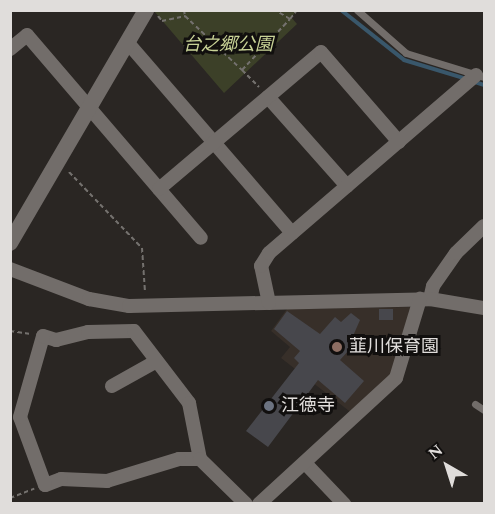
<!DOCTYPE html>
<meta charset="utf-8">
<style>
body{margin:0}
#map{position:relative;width:495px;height:514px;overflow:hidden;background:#2a2623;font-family:Spectral,"Noto Sans JP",serif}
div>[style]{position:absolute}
.built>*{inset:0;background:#372f29}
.green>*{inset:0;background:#3c4028}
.stream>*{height:4px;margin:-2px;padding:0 2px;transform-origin:2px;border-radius:2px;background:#39576b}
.building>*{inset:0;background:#47474c;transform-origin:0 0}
.path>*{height:2px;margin-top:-1px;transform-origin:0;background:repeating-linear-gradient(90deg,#74716e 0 4.5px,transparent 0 7.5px)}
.service>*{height:7px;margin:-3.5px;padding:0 3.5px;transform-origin:3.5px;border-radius:3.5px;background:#726d6a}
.minor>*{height:14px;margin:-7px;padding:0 7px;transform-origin:7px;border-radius:7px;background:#726d6a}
.tertiary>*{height:16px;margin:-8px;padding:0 8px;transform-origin:8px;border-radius:8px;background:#726d6a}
.dots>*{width:16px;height:16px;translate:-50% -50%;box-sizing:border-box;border:3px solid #110f0e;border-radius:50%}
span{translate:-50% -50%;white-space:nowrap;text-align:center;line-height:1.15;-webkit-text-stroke:6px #110f0e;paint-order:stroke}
.park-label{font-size:18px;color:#c8d296;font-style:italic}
.poi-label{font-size:18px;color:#e0dddb}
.left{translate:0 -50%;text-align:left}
.frame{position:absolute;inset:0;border:12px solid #e0dddb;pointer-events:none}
.north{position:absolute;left:417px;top:436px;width:60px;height:60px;-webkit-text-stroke:4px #110f0e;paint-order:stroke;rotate:321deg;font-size:16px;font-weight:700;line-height:24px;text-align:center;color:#e0dddb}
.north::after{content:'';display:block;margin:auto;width:21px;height:27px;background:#e0dddb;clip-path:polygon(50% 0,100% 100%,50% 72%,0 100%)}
</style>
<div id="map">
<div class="built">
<div style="clip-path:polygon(410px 307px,413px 310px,391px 378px,353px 414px,281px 358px,290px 347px,271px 331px,287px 309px)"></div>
</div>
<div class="green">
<div style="clip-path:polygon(154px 11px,297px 11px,291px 17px,297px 24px,224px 93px)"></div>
</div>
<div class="stream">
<div style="left:341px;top:10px;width:80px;rotate:38.4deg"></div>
<div style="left:404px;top:60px;width:66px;rotate:16.8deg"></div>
<div style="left:475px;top:82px;width:9px;rotate:18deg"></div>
</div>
<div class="building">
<div style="left:393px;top:309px;width:11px;height:14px;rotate:90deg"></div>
<div style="clip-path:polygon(287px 311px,320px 334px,335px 317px,341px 322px,351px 313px,360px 320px,353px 336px,358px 340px,340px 360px,364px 381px,345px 403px,318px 380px,268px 447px,246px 431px,299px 363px,294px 358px,300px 351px,274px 329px)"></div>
</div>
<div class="path">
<div style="left:184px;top:10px;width:6px;rotate:81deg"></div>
<div style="left:185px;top:16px;width:79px;rotate:43.5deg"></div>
<div style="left:242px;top:70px;width:70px;rotate:-46.7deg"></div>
<div style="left:290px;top:19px;width:17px;rotate:-149deg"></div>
<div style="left:158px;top:16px;width:6px;rotate:51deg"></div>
<div style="left:162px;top:21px;width:24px;rotate:-12deg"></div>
<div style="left:290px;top:19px;width:11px;rotate:-52deg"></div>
<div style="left:242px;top:70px;width:24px;rotate:45deg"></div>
<div style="left:69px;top:172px;width:105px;rotate:46.2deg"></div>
<div style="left:142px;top:248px;width:44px;rotate:86.1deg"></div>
<div style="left:10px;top:331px;width:21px;rotate:8deg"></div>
<div style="left:10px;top:498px;width:26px;rotate:-21deg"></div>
</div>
<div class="service">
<div style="left:357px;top:10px;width:65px;rotate:41.3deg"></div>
<div style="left:406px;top:53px;width:82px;rotate:17.1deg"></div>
<div style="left:475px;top:404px;width:11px;rotate:34deg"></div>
</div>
<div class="minor">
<div style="left:128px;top:43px;width:251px;rotate:49.2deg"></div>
<div style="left:10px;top:49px;width:22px;rotate:-39deg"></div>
<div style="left:27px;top:35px;width:267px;rotate:49.4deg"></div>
<div style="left:268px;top:97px;width:119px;rotate:48.4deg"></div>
<div style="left:159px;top:189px;width:212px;rotate:-40.2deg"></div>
<div style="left:321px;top:52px;width:119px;rotate:49.1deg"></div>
<div style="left:10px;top:269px;width:85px;rotate:20.8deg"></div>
<div style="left:89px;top:299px;width:41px;rotate:9.9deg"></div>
<div style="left:129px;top:306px;width:301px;rotate:-1.3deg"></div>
<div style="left:430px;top:299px;width:55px;rotate:9.5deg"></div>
<div style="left:430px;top:299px;width:13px;rotate:-77deg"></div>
<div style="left:433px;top:286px;width:40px;rotate:-55.1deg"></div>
<div style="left:456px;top:253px;width:39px;rotate:-44deg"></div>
<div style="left:269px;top:303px;width:38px;rotate:-102deg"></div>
<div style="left:261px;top:266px;width:15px;rotate:-58deg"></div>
<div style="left:269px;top:253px;width:273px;rotate:-40.7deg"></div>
<div style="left:112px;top:386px;width:51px;rotate:-29.1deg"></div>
<div style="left:200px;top:459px;width:21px;rotate:180deg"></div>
<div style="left:179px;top:459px;width:75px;rotate:163deg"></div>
<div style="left:107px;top:481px;width:46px;rotate:-177.5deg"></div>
<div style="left:61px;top:479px;width:17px;rotate:159deg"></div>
<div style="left:45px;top:485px;width:72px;rotate:-110.2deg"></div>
<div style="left:20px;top:417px;width:84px;rotate:-74.1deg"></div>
<div style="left:43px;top:336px;width:14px;rotate:17deg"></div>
<div style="left:56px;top:340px;width:33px;rotate:-14deg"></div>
<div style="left:88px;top:332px;width:46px;rotate:-1.2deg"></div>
<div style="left:134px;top:331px;width:91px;rotate:52.6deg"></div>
<div style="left:189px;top:403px;width:57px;rotate:78.9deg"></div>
<div style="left:200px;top:459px;width:64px;rotate:44.4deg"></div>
<div style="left:305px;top:463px;width:57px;rotate:46.4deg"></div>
<div style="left:259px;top:504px;width:186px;rotate:-42.6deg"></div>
<div style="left:396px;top:378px;width:83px;rotate:-73.1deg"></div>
</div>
<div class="tertiary">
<div style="left:10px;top:243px;width:270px;rotate:-59.7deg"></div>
</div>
<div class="dots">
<div style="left:337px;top:347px;background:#8d6e63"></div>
<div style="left:269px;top:406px;background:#6b7280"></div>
</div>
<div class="park-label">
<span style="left:228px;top:45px">台之郷公園</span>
</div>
<div class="poi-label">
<span class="left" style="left:349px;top:347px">韮川保育園</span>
<span class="left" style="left:281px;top:406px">江徳寺</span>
</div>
<div class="frame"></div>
<div class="north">N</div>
</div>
